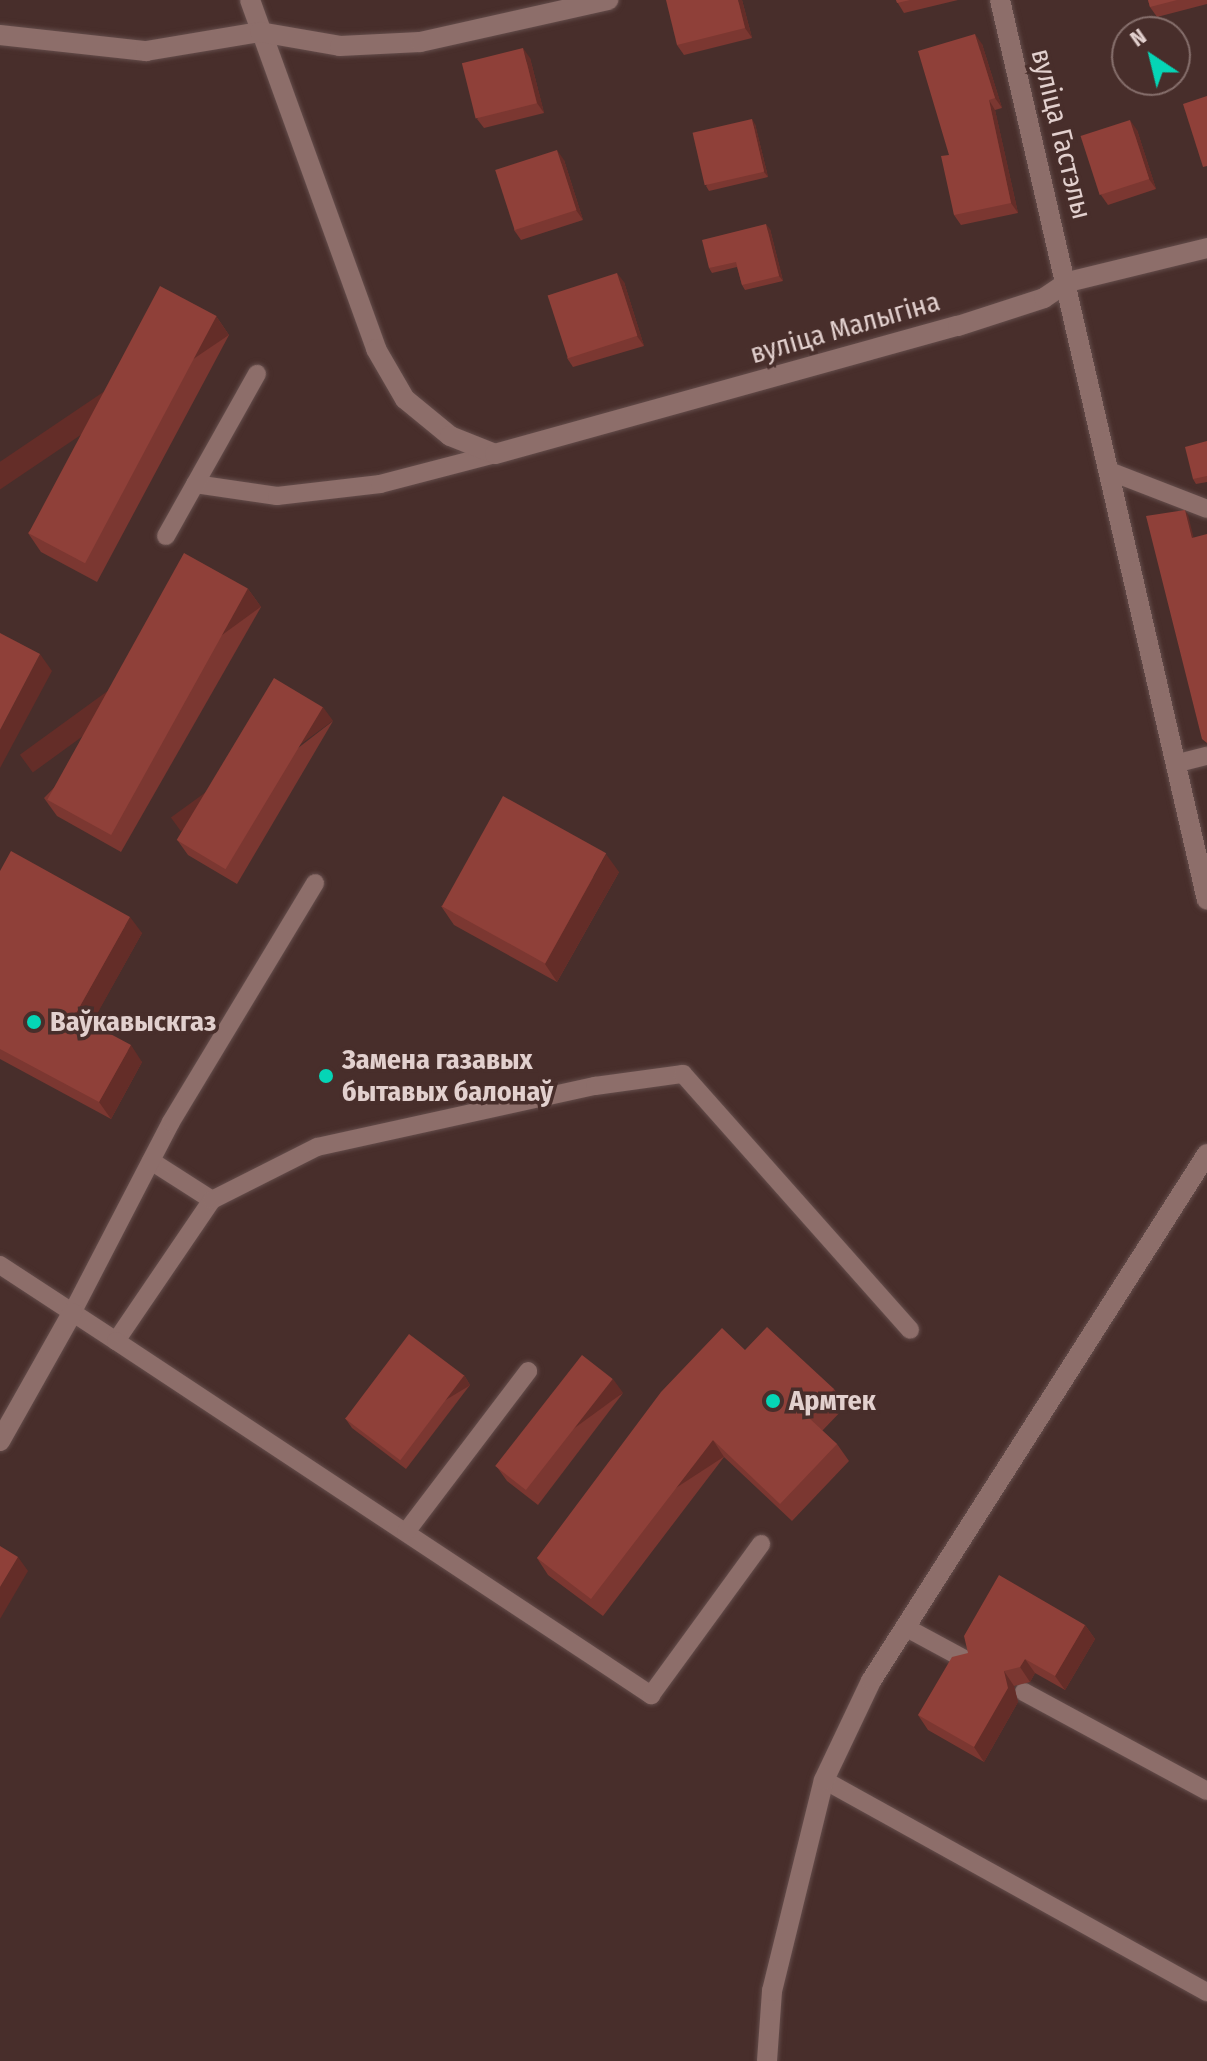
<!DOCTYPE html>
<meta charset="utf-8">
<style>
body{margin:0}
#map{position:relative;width:1207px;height:2061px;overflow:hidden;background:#482e2b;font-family:"Fira Sans Condensed",sans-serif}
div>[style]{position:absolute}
.roads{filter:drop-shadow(0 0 2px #644d4b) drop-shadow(0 0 2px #644d4b)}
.lane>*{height:18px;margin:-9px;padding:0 9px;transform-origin:9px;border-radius:9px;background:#8d6e6a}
.street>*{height:20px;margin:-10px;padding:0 10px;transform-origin:10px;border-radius:10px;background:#8d6e6a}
.wall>*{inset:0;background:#7b3731}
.shaded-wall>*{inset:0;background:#642d28;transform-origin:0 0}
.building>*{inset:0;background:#8f4039;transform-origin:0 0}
.dots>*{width:22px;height:22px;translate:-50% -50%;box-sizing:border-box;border:4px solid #482e2b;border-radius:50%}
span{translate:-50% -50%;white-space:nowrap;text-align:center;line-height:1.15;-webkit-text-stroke:7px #482e2b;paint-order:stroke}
.street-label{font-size:28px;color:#e2d0ce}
.poi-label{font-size:28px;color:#e2d0ce;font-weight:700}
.left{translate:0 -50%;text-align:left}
.north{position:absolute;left:1111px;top:16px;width:80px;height:80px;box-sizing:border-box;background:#482e2b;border:2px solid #866f6c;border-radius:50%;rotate:325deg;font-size:22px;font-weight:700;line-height:32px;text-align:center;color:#e2d0ce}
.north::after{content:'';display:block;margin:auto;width:28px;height:36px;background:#05d5b6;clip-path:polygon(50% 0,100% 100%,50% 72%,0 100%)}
</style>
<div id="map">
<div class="roads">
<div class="lane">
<div style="left:1109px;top:471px;width:105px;rotate:21.2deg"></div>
<div style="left:195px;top:484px;width:83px;rotate:8.3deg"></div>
<div style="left:277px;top:496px;width:104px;rotate:-6.6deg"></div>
<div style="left:380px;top:484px;width:119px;rotate:-14.6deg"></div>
<div style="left:166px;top:536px;width:186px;rotate:-60.7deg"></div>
<div style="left:1178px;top:763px;width:30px;rotate:-14deg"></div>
<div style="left:151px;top:1161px;width:72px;rotate:32.6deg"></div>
<div style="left:0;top:1265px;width:139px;rotate:33.2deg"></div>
<div style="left:116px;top:1341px;width:171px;rotate:-55.8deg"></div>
<div style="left:212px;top:1200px;width:118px;rotate:-26.8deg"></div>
<div style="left:317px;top:1147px;width:285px;rotate:-12.4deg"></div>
<div style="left:595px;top:1086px;width:89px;rotate:-7.8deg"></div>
<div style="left:683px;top:1074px;width:342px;rotate:48.4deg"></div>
<div style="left:72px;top:1313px;width:215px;rotate:-62.6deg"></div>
<div style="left:171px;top:1122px;width:279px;rotate:-58.9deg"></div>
<div style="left:116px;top:1341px;width:642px;rotate:33.49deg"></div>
<div style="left:651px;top:1695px;width:187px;rotate:-53.9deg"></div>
<div style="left:406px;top:1532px;width:202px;rotate:-52.8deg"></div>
<div style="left:905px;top:1627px;width:72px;rotate:28.4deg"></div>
<div style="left:1024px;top:1692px;width:208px;rotate:28.4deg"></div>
<div style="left:824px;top:1780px;width:438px;rotate:29deg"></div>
</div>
<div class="street">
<div style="left:250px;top:0;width:371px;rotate:70.1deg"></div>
<div style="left:376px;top:349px;width:58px;rotate:59.9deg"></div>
<div style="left:405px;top:399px;width:58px;rotate:39.4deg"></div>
<div style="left:450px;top:436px;width:48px;rotate:21.8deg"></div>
<div style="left:495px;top:454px;width:480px;rotate:-15.5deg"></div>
<div style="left:958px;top:326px;width:90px;rotate:-18deg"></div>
<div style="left:1044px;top:298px;width:29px;rotate:-34deg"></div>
<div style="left:1068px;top:282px;width:143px;rotate:-13.7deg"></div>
<div style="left:1000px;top:0;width:923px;rotate:77.05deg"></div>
<div style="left:0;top:35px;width:147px;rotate:6.3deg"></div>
<div style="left:146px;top:51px;width:116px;rotate:-9.5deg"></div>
<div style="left:260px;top:32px;width:81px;rotate:9.9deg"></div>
<div style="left:340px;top:46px;width:80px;rotate:-2.9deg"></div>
<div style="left:420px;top:42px;width:193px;rotate:-12.6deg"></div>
<div style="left:0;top:1441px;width:147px;rotate:-60.6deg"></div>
<div style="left:767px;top:2061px;width:70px;rotate:-85.9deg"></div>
<div style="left:772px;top:1991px;width:217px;rotate:-76.2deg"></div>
<div style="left:824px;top:1780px;width:110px;rotate:-64.6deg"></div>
<div style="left:871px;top:1681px;width:625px;rotate:-57.48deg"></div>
</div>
</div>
<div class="wall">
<div style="clip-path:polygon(742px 0,752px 38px,684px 55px,677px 45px)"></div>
<div style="clip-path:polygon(896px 0,958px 0,904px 13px)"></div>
<div style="clip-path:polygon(1148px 0,1207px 0,1207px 4px,1157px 17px,1150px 7px)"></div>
<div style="clip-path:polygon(982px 44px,1002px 108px,995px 110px,1018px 213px,961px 225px,954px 215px,949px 155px)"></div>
<div style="clip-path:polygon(530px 58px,544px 113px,484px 128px,477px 119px)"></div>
<div style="clip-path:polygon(755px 124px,768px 177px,709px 191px,706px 186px)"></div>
<div style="clip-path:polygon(1137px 130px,1156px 189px,1108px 205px,1101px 195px)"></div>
<div style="clip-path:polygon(564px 160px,583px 220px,521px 240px,514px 230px)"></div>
<div style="clip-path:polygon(770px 229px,783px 281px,745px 290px,742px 285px,737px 267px,712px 273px,709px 268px)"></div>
<div style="clip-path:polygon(624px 282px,644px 346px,573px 367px,567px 358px)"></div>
<div style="clip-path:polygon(216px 316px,229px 335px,97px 582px,41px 552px,28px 533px)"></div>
<div style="clip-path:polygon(1207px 441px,1207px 482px,1196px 484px,1193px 479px)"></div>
<div style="clip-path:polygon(248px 589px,261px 607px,121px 852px,57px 816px,44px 798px)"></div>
<div style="clip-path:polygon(333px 721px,237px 884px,188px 855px,178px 841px)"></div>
<div style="clip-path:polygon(0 871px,142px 933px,91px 1024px,142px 1062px,111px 1119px,0 1059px)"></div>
<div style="clip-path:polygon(619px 872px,557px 982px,454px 925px,441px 906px)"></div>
<div style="clip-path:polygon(745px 1350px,834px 1389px,846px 1406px,822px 1431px,837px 1444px,849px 1461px,792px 1521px,724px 1457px,603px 1616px,548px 1575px,537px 1558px)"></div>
<div style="clip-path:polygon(464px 1375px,470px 1385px,406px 1469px,352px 1428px,345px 1418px)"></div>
<div style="clip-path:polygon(623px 1393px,538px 1505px,507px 1481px,497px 1467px)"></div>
<div style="clip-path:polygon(1085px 1625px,1095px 1639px,1065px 1690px,1035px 1673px,1030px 1682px,1014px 1686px,1018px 1702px,984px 1762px,928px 1730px,918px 1715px)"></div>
</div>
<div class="shaded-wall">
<div style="clip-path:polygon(738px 0,742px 0,752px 38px,745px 28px)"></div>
<div style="clip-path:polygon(975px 34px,982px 44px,1002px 108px,995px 98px)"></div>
<div style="clip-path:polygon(523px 48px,530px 58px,544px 113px,537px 103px)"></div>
<div style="clip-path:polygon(989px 100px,995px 110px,1018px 213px,1011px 203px)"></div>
<div style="clip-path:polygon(752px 119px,755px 124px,768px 177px,764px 172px)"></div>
<div style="clip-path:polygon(1130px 120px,1137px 130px,1156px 189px,1149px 179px)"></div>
<div style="clip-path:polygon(557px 150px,564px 160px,583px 220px,576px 210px)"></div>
<div style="clip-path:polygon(766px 224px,770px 229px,783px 281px,779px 276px)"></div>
<div style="clip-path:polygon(617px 273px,624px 282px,644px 346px,637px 336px)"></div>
<div style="left:216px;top:316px;width:23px;height:280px;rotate:56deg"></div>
<div style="clip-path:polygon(1185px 510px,1188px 515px,1195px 543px,1192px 538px)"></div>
<div style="left:248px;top:589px;width:22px;height:282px;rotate:54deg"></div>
<div style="clip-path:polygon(40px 654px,52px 671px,0 768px,0 730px)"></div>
<div style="left:323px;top:707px;width:17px;height:188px;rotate:54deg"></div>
<div style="clip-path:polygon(606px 854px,619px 872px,557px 982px,545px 964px)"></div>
<div style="clip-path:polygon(130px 917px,142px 933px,87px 1032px,75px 1015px)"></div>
<div style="clip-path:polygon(131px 1045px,142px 1062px,111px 1119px,99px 1102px)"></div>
<div style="left:464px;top:1375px;width:12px;height:106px;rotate:59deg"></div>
<div style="left:613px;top:1379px;width:17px;height:141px;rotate:54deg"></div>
<div style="left:713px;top:1440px;width:20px;height:200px;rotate:57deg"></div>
<div style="clip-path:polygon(18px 1557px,28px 1571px,0 1619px,0 1587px)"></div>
<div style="clip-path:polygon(1085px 1625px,1095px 1639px,1065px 1690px,1055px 1676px)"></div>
<div style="clip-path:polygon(1025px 1659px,1035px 1673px,1030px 1682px,1020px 1667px)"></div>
<div style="clip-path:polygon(1004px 1671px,1014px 1686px,1018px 1702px,984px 1762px,974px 1747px)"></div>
</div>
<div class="building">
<div style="clip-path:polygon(666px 0,738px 0,745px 28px,677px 45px)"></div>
<div style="clip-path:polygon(896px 0,910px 0,897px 3px)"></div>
<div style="clip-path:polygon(1148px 0,1177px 0,1150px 7px)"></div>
<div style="clip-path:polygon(975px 34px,995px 98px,989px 100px,1011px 203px,954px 215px,941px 156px,949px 155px,918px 51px)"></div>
<div style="left:523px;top:48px;width:57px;height:63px;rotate:76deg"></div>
<div style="clip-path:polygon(1207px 96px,1207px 166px,1203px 167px,1183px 104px)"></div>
<div style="left:752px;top:119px;width:54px;height:61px;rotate:77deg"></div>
<div style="left:1130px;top:120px;width:62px;height:52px;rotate:72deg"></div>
<div style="left:557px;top:150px;width:63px;height:65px;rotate:72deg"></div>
<div style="clip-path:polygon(766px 224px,779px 276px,742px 285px,736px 262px,709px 268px,702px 240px)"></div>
<div style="left:617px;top:273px;width:66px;height:73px;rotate:72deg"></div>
<div style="left:160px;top:286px;width:64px;height:280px;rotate:28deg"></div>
<div style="clip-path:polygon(1207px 441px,1207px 476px,1193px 479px,1185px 447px)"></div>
<div style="clip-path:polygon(1185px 510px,1192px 538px,1207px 534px,1207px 743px,1202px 739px,1146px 516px)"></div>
<div style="left:184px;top:553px;width:73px;height:282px;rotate:29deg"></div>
<div style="clip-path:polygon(0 633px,40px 654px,0 730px)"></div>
<div style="left:274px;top:678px;width:57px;height:189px;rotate:31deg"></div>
<div style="left:503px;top:796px;width:118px;height:126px;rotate:29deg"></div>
<div style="clip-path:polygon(11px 851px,130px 917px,75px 1015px,131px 1045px,99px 1102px,0 1049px,0 871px)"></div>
<div style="clip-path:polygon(767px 1327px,834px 1389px,808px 1417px,837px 1444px,780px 1504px,713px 1440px,591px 1599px,537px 1558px,661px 1392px,722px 1328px,745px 1350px)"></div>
<div style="left:409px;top:1334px;width:69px;height:106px;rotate:37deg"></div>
<div style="left:582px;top:1355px;width:39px;height:141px;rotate:38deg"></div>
<div style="clip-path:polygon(0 1546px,18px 1557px,0 1587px)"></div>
<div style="clip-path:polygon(999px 1575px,1085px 1625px,1055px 1676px,1025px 1659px,1020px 1667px,1004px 1671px,1008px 1688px,974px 1747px,918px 1715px,952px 1657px,968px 1653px,964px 1636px)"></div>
</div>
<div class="dots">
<div style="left:34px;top:1022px;background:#05d5b6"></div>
<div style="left:326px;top:1076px;background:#05d5b6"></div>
<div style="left:773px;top:1401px;background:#05d5b6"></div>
</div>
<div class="street-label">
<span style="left:1061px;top:134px;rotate:76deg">вуліца Гастэлы</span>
<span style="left:845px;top:328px;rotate:-16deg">вуліца Малыгіна</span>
</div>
<div class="poi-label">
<span class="left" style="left:50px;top:1022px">Ваўкавыскгаз</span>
<span class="left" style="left:342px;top:1076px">Замена газавых<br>бытавых балонаў</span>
<span class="left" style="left:789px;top:1401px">Армтек</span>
</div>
<div class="north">N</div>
</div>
